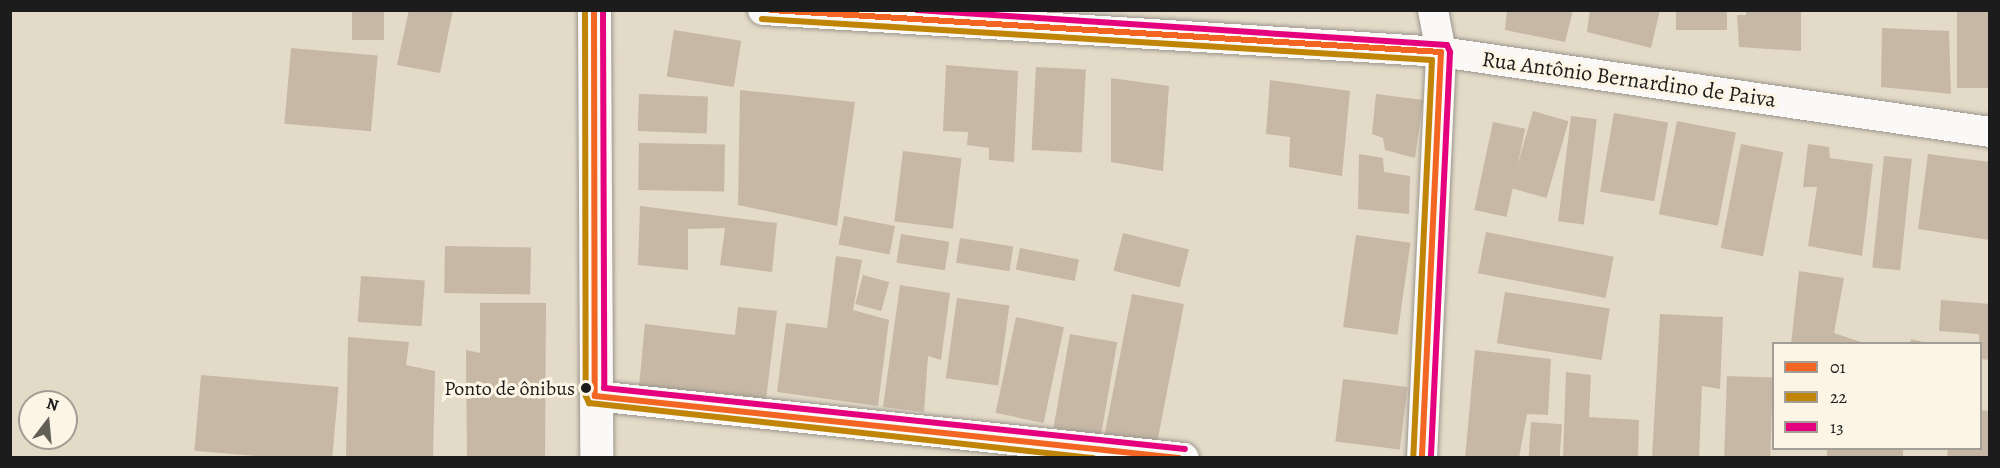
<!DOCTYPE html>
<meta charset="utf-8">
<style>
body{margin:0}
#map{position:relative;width:2000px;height:468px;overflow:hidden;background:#e4dac8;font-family:Alegreya,serif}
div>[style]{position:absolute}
.building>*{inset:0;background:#c7b8a5;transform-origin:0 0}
.roads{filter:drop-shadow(0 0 2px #9b968c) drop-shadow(0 0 2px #9b968c)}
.minor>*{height:30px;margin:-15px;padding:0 15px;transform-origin:15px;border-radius:15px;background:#fbf9f7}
.primary>*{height:33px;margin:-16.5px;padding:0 16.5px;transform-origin:16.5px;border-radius:16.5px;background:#fbf9f7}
.bus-1>*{height:6px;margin:-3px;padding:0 3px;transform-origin:3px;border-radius:3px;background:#f26522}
.bus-2>*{height:6px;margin:-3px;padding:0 3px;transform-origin:3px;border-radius:3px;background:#c08407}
.bus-3>*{height:6px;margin:-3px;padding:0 3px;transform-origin:3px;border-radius:3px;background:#e5007d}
.dots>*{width:16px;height:16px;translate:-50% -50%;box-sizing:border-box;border:3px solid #fcf5e5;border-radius:50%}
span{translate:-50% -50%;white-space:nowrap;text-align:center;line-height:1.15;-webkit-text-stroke:6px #fcf5e5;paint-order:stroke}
.bus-label{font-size:20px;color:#1c1c1c}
.right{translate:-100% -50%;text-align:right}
.street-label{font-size:22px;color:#1c1c1c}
.frame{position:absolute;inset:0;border:12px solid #1c1c1c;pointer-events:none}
.legend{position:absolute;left:1772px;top:342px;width:210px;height:108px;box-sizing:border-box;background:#fcf5e5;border:2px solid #a29e95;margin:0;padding:8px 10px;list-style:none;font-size:18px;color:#1c1c1c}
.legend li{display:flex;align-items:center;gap:12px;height:30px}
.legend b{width:30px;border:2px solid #a29e95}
.north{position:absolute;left:18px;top:390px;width:60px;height:60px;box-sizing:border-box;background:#fcf5e5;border:2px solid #a29e95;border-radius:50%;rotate:16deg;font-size:16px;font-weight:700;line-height:24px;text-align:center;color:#1c1c1c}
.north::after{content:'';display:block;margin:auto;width:21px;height:27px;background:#625e58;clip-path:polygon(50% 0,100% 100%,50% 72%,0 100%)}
</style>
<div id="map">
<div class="building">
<div style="left:352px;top:10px;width:32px;height:30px"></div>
<div style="clip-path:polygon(409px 10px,453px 10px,440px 73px,397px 65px)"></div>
<div style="clip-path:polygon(1507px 10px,1573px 10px,1565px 42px,1505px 30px)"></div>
<div style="clip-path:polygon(1590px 10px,1660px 10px,1651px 48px,1587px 32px)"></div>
<div style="left:1676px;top:10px;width:51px;height:20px"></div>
<div style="clip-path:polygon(1746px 10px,1801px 10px,1801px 51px,1739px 47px,1737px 15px,1746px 15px)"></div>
<div style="left:1957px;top:10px;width:33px;height:78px"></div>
<div style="clip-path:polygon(1882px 28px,1949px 31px,1951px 94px,1881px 87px)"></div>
<div style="left:674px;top:30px;width:68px;height:47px;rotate:9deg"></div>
<div style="left:291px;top:48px;width:87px;height:76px;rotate:5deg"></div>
<div style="clip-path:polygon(946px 65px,1018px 71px,1014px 162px,989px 160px,989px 148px,967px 145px,968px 132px,943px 131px)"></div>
<div style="left:1036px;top:67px;width:50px;height:83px;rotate:3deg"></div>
<div style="clip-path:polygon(1111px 78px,1169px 86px,1163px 171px,1111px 162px)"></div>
<div style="clip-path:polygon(1270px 80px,1350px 91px,1342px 176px,1289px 167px,1290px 137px,1266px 134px)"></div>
<div style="clip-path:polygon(740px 90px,855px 102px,837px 226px,738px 205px)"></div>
<div style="left:639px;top:94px;width:69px;height:37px;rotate:2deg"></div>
<div style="clip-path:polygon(1376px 94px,1423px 100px,1415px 158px,1385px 150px,1383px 138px,1372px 134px)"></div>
<div style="left:1533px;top:111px;width:37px;height:80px;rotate:16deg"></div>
<div style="left:1614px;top:113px;width:55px;height:80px;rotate:10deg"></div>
<div style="left:1571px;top:116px;width:26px;height:106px;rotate:7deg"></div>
<div style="left:1677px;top:121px;width:60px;height:95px;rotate:11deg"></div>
<div style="left:1493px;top:122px;width:33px;height:90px;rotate:12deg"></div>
<div style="left:639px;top:143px;width:86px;height:47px;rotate:1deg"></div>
<div style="left:1741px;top:144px;width:43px;height:106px;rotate:11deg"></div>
<div style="clip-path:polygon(1808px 144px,1829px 147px,1830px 158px,1873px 164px,1862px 256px,1808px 246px,1817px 187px,1803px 187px)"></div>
<div style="left:903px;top:151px;width:59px;height:71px;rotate:7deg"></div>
<div style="clip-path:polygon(1359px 154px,1383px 158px,1384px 172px,1410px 176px,1409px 214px,1358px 209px)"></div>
<div style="clip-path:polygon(1928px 154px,1990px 162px,1989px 240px,1918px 229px)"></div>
<div style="left:1884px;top:156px;width:28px;height:112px;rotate:6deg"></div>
<div style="clip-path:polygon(640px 206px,777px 223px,772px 272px,720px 265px,725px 228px,688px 229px,688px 270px,638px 265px)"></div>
<div style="left:844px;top:216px;width:52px;height:29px;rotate:11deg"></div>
<div style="left:1486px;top:232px;width:130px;height:42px;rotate:11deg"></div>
<div style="left:1123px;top:233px;width:68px;height:39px;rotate:14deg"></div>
<div style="left:901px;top:234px;width:49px;height:29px;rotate:9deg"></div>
<div style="left:1356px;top:235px;width:55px;height:93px;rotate:8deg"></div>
<div style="left:960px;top:238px;width:54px;height:25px;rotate:9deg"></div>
<div style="left:445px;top:246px;width:86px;height:47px;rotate:1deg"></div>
<div style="left:1020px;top:248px;width:60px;height:22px;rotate:11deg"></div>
<div style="clip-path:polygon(836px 256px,862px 260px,853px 310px,889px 320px,878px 406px,777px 392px,786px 323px,827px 328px)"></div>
<div style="clip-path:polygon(1799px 271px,1844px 278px,1834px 333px,1867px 344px,1791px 344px)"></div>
<div style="left:863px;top:275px;width:27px;height:30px;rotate:15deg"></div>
<div style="left:361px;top:276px;width:64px;height:46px;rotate:4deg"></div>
<div style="clip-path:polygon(900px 285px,950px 293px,941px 360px,928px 356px,924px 412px,883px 407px)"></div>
<div style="left:1505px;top:292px;width:106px;height:52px;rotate:9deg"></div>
<div style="left:1132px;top:294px;width:53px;height:147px;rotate:11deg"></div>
<div style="left:957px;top:298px;width:53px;height:81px;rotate:8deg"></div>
<div style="clip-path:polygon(1941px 300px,1990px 304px,1990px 360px,1980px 359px,1979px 334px,1939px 331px)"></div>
<div style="clip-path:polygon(480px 303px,546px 303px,545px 458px,467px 458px,466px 350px,480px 353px)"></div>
<div style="clip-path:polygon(738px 307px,777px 311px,766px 399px,639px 386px,645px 324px,735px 335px)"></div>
<div style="clip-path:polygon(1660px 314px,1723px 317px,1720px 389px,1702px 386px,1699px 458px,1652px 458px)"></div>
<div style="left:1016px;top:317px;width:49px;height:98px;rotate:12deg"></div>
<div style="left:1070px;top:334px;width:48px;height:95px;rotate:10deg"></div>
<div style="clip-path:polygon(348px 337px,409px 342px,406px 365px,435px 371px,433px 458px,346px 458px)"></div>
<div style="clip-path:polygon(1911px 339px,1927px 343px,1927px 344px,1910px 344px)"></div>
<div style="clip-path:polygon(1475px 350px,1551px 359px,1548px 415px,1527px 414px,1519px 458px,1465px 458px)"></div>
<div style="clip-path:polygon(1566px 372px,1591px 375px,1589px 417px,1639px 420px,1638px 458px,1563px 458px)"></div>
<div style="left:201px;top:375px;width:138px;height:76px;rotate:5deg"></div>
<div style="left:1727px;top:376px;width:46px;height:82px;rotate:2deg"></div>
<div style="left:1343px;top:379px;width:65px;height:63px;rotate:7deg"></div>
<div style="clip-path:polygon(1980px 410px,1990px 411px,1990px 458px,1947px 458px,1948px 448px,1980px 448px)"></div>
<div style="left:1531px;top:422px;width:31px;height:36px;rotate:4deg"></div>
<div style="left:1827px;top:448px;width:76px;height:10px"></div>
</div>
<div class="roads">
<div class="minor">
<div style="left:763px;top:10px;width:679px;rotate:3.54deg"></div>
<div style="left:1441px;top:52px;width:555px;rotate:8.29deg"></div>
<div style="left:595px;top:396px;width:592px;rotate:6.01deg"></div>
<div style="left:1422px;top:458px;width:406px;rotate:-87.3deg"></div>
<div style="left:1441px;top:52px;width:43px;rotate:-100.8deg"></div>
</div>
<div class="primary">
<div style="left:594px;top:10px;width:448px;rotate:89.7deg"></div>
</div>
</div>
<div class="bus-1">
<div style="left:594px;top:10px;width:386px;rotate:89.9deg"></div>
<div style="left:595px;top:396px;width:587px;rotate:6.06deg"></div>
<div style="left:771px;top:10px;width:671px;rotate:3.59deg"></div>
<div style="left:1441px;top:52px;width:406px;rotate:92.7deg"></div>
</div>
<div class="bus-2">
<div style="left:585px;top:10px;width:386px;rotate:89.9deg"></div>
<div style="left:586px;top:396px;width:8px;rotate:67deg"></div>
<div style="left:589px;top:403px;width:507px;rotate:6.23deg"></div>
<div style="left:762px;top:19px;width:671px;rotate:3.5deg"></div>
<div style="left:1432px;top:60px;width:398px;rotate:92.7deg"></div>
</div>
<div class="bus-3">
<div style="left:603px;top:10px;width:378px;rotate:89.8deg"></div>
<div style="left:604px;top:388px;width:584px;rotate:5.99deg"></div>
<div style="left:917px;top:10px;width:531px;rotate:3.78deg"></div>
<div style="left:1447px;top:45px;width:8px;rotate:67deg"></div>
<div style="left:1450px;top:52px;width:406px;rotate:92.7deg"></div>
</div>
<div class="dots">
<div style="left:586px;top:388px;background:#1c1c1c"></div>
</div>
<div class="bus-label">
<span class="right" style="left:575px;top:388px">Ponto de ônibus</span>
</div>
<div class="street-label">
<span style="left:1629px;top:80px;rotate:8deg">Rua Antônio Bernardino de Paiva</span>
</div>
<div class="frame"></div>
<ul class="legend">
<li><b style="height:8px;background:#f26522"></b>01</li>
<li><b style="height:8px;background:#c08407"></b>22</li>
<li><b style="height:8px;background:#e5007d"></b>13</li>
</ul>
<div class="north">N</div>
</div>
